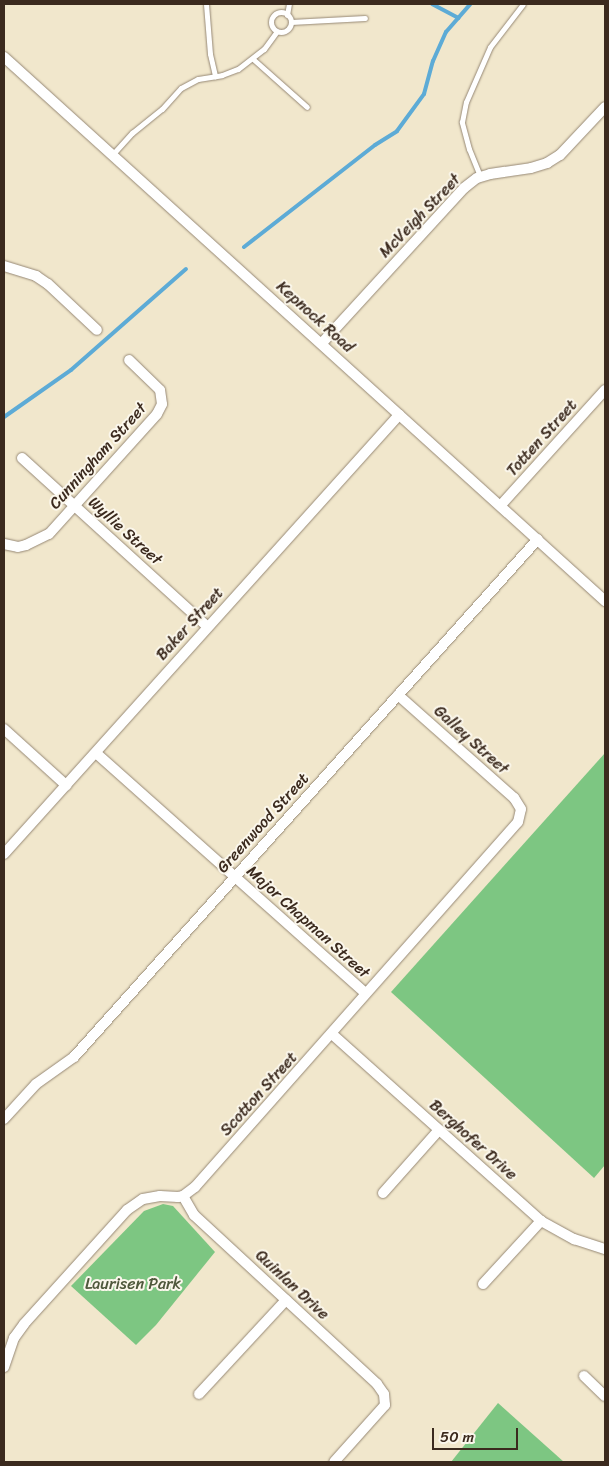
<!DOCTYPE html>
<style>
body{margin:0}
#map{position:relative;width:609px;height:1466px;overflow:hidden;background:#f1e7cc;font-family:Sriracha,sans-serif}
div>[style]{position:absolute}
.green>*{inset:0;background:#7dc682}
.stream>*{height:4px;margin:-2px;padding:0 2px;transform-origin:2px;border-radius:2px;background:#5dabd6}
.roads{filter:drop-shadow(0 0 1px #968875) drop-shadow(0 0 1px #968875)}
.lane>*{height:5px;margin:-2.5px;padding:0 2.5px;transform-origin:2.5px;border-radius:2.5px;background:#fff}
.lane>.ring{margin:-2.5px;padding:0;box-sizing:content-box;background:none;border:5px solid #fff;border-radius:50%}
.street>*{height:10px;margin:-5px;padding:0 5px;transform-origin:5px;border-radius:5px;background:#fff}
span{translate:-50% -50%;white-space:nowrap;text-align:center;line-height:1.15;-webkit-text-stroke:4px #fbf7ec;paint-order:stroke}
.street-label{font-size:16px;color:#3b2a1e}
.park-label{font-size:16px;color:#4f593c}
.frame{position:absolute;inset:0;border:5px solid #3b2a1e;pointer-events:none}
.scale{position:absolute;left:432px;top:1428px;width:86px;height:22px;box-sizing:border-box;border:2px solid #3b2a1e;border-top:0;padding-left:6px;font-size:15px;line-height:18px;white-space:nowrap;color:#3b2a1e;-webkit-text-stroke:4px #fbf7ec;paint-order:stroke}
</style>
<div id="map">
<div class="green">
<div style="clip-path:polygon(605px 753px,605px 1165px,594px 1178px,391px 992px)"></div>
<div style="clip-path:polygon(163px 1204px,173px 1206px,215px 1252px,156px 1325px,136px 1345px,71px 1286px,144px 1211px)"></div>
<div style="clip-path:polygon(498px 1403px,564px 1462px,451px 1462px)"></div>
</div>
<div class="stream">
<div style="left:432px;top:4px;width:30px;rotate:28deg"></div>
<div style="left:244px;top:247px;width:166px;rotate:-37.9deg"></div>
<div style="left:375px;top:145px;width:26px;rotate:-32deg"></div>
<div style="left:397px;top:131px;width:46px;rotate:-53.9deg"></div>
<div style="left:424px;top:94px;width:34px;rotate:-75deg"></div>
<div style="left:433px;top:61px;width:32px;rotate:-66deg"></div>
<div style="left:446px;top:32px;width:37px;rotate:-49deg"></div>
<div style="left:4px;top:417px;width:82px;rotate:-35deg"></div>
<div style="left:71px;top:370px;width:153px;rotate:-41.3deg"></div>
</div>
<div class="roads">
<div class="lane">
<div style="left:206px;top:4px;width:50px;rotate:85.4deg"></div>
<div style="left:210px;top:54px;width:23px;rotate:77deg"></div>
<div class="ring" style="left:271px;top:12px;width:15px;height:15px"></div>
<div style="left:287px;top:15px;width:11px;rotate:-80deg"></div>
<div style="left:291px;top:22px;width:74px;rotate:-3.1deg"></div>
<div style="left:253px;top:59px;width:72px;rotate:41.6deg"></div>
<div style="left:112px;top:155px;width:30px;rotate:-48deg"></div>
<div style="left:132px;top:133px;width:38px;rotate:-39deg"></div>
<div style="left:162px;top:109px;width:28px;rotate:-48deg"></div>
<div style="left:181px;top:88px;width:19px;rotate:-28deg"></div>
<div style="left:198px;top:79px;width:24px;rotate:-9deg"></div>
<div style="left:222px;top:75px;width:17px;rotate:-21deg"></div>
<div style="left:238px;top:69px;width:33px;rotate:-38deg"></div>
<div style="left:264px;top:49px;width:22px;rotate:-54deg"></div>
<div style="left:480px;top:176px;width:29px;rotate:-112deg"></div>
<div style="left:469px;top:149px;width:28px;rotate:-105deg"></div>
<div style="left:462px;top:122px;width:20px;rotate:-79deg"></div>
<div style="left:466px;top:102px;width:60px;rotate:-66.4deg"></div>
<div style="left:490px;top:47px;width:54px;rotate:-52.5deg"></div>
</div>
<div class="street">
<div style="left:4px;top:57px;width:811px;rotate:42.15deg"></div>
<div style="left:4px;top:266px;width:34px;rotate:17deg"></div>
<div style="left:36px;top:276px;width:14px;rotate:34deg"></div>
<div style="left:48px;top:284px;width:67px;rotate:43.2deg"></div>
<div style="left:322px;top:343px;width:210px;rotate:-47.5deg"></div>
<div style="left:464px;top:188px;width:16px;rotate:-38deg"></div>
<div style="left:477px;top:178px;width:14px;rotate:-17deg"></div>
<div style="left:490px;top:174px;width:41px;rotate:-8.3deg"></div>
<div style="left:531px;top:168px;width:17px;rotate:-17deg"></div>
<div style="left:547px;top:163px;width:15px;rotate:-32deg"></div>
<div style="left:560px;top:155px;width:66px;rotate:-46.8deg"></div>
<div style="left:22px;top:458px;width:251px;rotate:42.3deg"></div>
<div style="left:501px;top:505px;width:155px;rotate:-47.9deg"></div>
<div style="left:4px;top:544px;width:14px;rotate:12deg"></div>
<div style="left:18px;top:547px;width:8px;rotate:-14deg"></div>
<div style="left:26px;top:545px;width:25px;rotate:-26deg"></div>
<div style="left:49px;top:534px;width:161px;rotate:-48deg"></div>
<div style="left:157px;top:414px;width:11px;rotate:-63deg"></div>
<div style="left:162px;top:404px;width:14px;rotate:-98deg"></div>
<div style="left:160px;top:390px;width:43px;rotate:-135.9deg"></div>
<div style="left:4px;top:729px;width:84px;rotate:42.1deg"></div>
<div style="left:96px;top:753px;width:361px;rotate:41.7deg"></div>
<div style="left:4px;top:854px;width:591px;rotate:-48.02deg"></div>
<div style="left:332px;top:1034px;width:280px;rotate:41.8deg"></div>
<div style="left:541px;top:1221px;width:38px;rotate:29deg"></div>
<div style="left:574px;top:1239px;width:33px;rotate:18deg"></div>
<div style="left:4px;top:1119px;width:47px;rotate:-47.6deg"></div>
<div style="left:36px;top:1084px;width:47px;rotate:-35.4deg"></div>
<div style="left:74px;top:1057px;width:695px;rotate:-48.15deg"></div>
<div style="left:383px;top:1193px;width:84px;rotate:-48.4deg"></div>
<div style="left:183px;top:1196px;width:22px;rotate:60deg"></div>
<div style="left:194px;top:1215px;width:249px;rotate:42.7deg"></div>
<div style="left:377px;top:1384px;width:12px;rotate:55deg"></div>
<div style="left:384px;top:1394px;width:11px;rotate:85deg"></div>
<div style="left:385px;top:1405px;width:76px;rotate:131.8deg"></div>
<div style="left:483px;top:1284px;width:86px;rotate:-47.4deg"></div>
<div style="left:4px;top:1367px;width:31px;rotate:-71deg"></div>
<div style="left:14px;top:1338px;width:17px;rotate:-54deg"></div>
<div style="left:24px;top:1324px;width:154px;rotate:-47.9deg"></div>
<div style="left:127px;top:1210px;width:19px;rotate:-35deg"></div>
<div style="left:143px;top:1199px;width:17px;rotate:-10deg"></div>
<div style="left:160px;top:1196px;width:18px;rotate:3deg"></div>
<div style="left:178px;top:1197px;width:5px;rotate:-11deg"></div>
<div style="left:183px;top:1196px;width:15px;rotate:-37deg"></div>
<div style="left:195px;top:1187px;width:487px;rotate:-48.5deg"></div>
<div style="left:518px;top:822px;width:13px;rotate:-77deg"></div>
<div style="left:521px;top:809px;width:13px;rotate:-122deg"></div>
<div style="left:514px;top:798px;width:155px;rotate:-138.4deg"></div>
<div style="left:584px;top:1376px;width:29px;rotate:44deg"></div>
<div style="left:199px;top:1394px;width:128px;rotate:-47.2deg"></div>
</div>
</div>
<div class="street-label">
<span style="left:420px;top:216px;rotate:-46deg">McVeigh Street</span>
<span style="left:315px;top:317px;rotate:42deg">Kepnock Road</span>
<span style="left:542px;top:438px;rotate:-48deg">Totten Street</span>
<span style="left:98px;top:456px;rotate:-48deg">Cunningham Street</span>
<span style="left:125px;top:531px;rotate:42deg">Wyllie Street</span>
<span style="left:190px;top:624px;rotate:-48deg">Baker Street</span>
<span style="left:471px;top:740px;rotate:42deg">Galley Street</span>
<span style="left:263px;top:823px;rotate:-48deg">Greenwood Street</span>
<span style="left:308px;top:922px;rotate:42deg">Major Chapman Street</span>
<span style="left:259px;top:1094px;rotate:-48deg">Scotton Street</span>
<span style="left:473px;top:1140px;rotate:42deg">Berghofer Drive</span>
<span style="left:292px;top:1285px;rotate:43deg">Quinlan Drive</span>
</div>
<div class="park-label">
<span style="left:133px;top:1284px">Laurisen Park</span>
</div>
<div class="frame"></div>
<div class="scale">50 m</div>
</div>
